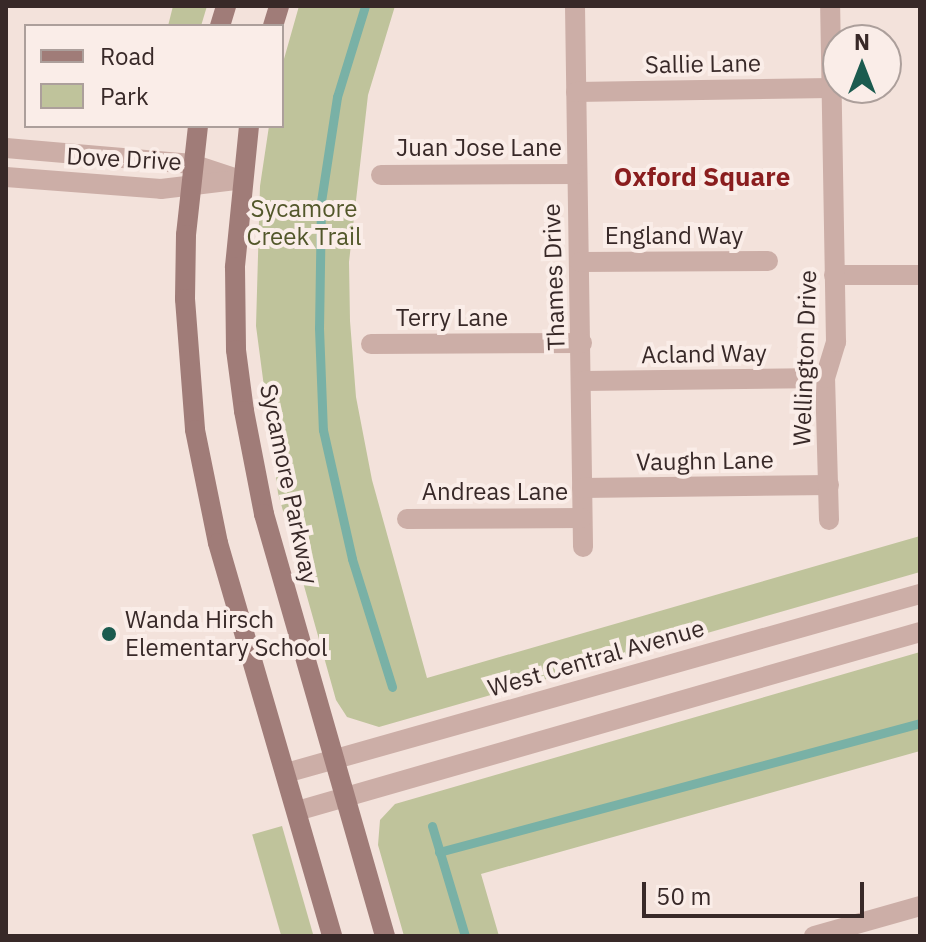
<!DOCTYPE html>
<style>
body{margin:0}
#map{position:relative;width:926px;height:942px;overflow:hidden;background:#f3e2db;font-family:"IBM Plex Sans",sans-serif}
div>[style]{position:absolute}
.green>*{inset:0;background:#bfc39b;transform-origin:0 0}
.stream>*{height:9px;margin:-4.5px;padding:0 4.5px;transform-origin:4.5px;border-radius:4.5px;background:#79b1a6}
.minor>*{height:20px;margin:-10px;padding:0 10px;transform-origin:10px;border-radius:10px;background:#ccaea7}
.tertiary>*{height:20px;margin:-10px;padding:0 10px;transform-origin:10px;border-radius:10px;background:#ccaea7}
.secondary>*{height:20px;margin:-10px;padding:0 10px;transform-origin:10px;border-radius:10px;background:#a07c78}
.dots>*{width:22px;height:22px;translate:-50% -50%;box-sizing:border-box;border:4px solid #faede8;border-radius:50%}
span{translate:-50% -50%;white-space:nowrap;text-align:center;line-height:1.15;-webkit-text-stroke:8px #faede8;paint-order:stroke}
.street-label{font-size:24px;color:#382928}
.park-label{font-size:24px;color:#52572a}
.poi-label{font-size:24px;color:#382928}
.left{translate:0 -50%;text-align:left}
.neighbourhood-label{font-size:26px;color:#8a1d1e;font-weight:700}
.frame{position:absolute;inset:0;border:8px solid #382928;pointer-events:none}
.legend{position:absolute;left:24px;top:24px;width:260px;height:104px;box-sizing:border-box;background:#faede8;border:2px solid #ac9f9b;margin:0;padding:10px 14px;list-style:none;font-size:24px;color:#382928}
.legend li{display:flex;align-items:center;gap:16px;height:40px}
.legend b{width:40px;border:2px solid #ac9f9b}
.north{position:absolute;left:822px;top:24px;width:80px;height:80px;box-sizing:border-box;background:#faede8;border:2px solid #ac9f9b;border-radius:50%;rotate:0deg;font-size:22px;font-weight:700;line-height:32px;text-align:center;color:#382928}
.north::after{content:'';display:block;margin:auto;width:28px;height:36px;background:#1b5b4f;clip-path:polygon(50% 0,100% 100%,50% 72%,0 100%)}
.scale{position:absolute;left:642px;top:882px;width:222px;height:36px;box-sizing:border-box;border:4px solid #382928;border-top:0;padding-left:10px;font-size:24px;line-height:28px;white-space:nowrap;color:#382928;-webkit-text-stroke:6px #faede8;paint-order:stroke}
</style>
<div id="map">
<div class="green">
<div style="clip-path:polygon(173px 6px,207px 6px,201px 26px,168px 26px)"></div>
<div style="clip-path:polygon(299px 6px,395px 6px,368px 95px,349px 262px,350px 321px,356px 397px,372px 480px,427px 678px,920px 536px,920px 572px,379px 727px,347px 717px,336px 700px,278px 493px,256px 326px,260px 186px,269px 126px,282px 126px,282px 66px)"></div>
<div style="clip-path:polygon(920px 652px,920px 751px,481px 874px,499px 936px,404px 936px,378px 845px,380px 820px,395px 804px)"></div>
<div style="left:282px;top:826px;width:114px;height:31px;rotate:74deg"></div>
</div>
<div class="stream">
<div style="left:365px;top:6px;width:95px;rotate:107.1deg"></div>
<div style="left:337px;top:97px;width:106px;rotate:98.7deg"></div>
<div style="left:321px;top:202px;width:126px;rotate:90.9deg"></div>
<div style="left:319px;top:328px;width:102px;rotate:87.8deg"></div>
<div style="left:323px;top:430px;width:132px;rotate:77.3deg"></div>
<div style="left:352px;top:559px;width:134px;rotate:72.6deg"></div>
<div style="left:432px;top:826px;width:115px;rotate:73.3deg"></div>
<div style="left:439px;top:852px;width:498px;rotate:-15deg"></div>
</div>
<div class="minor">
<div style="left:575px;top:6px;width:541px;rotate:89.15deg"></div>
<div style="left:576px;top:92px;width:255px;rotate:-0.9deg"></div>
<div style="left:6px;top:148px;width:187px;rotate:4.9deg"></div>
<div style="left:192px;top:164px;width:51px;rotate:18.4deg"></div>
<div style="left:381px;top:175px;width:196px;rotate:-0.3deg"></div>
<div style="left:6px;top:177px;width:155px;rotate:4.4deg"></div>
<div style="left:161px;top:189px;width:77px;rotate:-6.8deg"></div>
<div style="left:580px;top:262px;width:188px;rotate:-0.3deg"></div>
<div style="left:834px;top:275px;width:86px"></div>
<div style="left:371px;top:344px;width:211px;rotate:-0.3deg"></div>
<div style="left:583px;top:381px;width:242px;rotate:-0.7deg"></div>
<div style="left:582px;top:488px;width:247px;rotate:-0.7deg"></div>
<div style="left:407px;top:519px;width:175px;rotate:-0.3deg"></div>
<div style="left:829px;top:520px;width:142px;rotate:-91.6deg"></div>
<div style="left:825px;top:378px;width:38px;rotate:-73deg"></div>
<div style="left:836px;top:342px;width:336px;rotate:-91deg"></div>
<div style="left:814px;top:936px;width:110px;rotate:-15.8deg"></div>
</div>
<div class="tertiary">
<div style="left:286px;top:773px;width:659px;rotate:-15.77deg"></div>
<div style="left:297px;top:811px;width:648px;rotate:-16.03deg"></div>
</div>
<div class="secondary">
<div style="left:220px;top:26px;width:21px;rotate:-73deg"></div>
<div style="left:273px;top:26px;width:21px;rotate:-73deg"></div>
<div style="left:198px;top:126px;width:110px;rotate:96.3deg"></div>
<div style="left:186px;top:235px;width:64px;rotate:90.9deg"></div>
<div style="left:185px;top:299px;width:131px;rotate:85.6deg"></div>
<div style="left:195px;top:430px;width:115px;rotate:78.5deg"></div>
<div style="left:218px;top:543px;width:409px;rotate:73.8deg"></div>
<div style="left:249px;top:126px;width:142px;rotate:95.7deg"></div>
<div style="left:235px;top:267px;width:83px;rotate:89.3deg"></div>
<div style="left:236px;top:350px;width:62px;rotate:82.5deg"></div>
<div style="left:244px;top:411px;width:105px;rotate:79deg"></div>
<div style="left:264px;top:514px;width:439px;rotate:74deg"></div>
</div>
<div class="dots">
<div style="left:109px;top:634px;background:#1b5b4f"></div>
</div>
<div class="street-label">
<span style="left:703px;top:64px;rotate:-1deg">Sallie Lane</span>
<span style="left:479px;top:148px">Juan Jose Lane</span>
<span style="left:124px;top:159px;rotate:3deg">Dove Drive</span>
<span style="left:674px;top:236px">England Way</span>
<span style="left:554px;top:277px;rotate:-92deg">Thames Drive</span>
<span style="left:452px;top:318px">Terry Lane</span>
<span style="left:704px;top:354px;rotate:-1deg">Acland Way</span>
<span style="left:805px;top:358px;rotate:-88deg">Wellington Drive</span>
<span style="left:705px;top:461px;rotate:-1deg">Vaughn Lane</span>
<span style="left:289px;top:484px;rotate:78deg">Sycamore Parkway</span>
<span style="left:495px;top:492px">Andreas Lane</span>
<span style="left:596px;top:658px;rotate:-16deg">West Central Avenue</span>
</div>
<div class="park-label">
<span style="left:304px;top:223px">Sycamore<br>Creek Trail</span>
</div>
<div class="poi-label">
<span class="left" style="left:125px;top:634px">Wanda Hirsch<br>Elementary School</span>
</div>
<div class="neighbourhood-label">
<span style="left:702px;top:177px">Oxford Square</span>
</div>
<div class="frame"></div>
<ul class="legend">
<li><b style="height:10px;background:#a07c78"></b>Road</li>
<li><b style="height:22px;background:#bfc39b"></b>Park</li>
</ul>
<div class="north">N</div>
<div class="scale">50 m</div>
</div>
